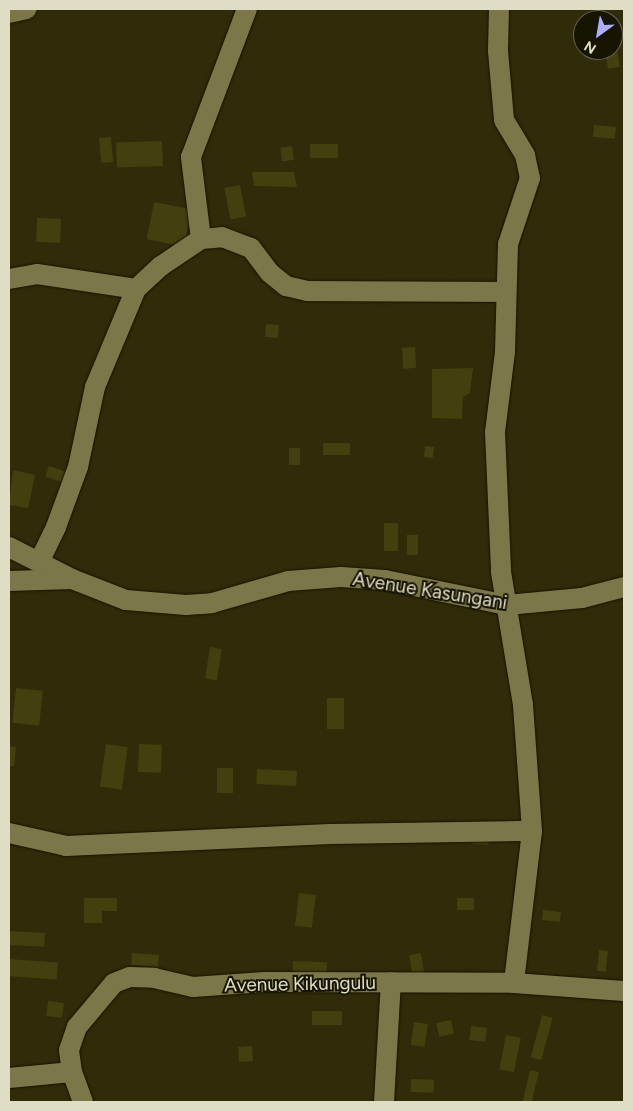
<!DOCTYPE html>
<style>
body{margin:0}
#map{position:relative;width:633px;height:1111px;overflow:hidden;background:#302b08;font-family:Figtree,sans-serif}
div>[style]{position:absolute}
.building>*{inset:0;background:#443f0f;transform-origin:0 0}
.roads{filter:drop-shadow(0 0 1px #171400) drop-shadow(0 0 1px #171400)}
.street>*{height:20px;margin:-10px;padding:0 10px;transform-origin:10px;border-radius:10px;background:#7c7749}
span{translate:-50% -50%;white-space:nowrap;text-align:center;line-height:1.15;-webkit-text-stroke:4px #161403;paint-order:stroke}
.street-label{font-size:19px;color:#e0ddc5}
.frame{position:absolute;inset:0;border:10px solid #e0ddc5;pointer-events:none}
.north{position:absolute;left:573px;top:10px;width:50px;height:50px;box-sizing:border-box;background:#161403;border:1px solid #676451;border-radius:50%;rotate:212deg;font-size:14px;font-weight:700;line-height:20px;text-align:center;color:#e0ddc5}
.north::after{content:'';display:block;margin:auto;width:18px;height:22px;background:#adaffb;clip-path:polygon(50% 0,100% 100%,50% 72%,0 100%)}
</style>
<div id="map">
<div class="building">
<div style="left:617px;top:49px;width:18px;height:12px;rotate:81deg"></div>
<div style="left:594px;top:125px;width:22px;height:12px;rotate:5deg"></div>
<div style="left:111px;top:137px;width:25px;height:12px;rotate:85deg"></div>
<div style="left:162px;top:141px;width:25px;height:46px;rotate:88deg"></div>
<div style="left:310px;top:144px;width:28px;height:14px"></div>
<div style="left:292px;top:146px;width:14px;height:12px;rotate:82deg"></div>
<div style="clip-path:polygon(252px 172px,294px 172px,297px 187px,254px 186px)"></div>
<div style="left:240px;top:185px;width:32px;height:16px;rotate:79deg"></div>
<div style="left:154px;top:202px;width:38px;height:38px;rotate:11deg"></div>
<div style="left:37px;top:218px;width:24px;height:24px;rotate:2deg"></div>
<div style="left:266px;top:324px;width:13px;height:13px;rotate:4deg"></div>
<div style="left:415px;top:347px;width:21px;height:13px;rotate:87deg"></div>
<div style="clip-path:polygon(473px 368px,470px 393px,463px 397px,462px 419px,432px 418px,432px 369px)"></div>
<div style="left:350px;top:443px;width:12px;height:27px;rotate:90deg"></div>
<div style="left:425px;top:446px;width:9px;height:11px;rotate:6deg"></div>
<div style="left:289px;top:448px;width:11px;height:17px"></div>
<div style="left:49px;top:466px;width:21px;height:11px;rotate:19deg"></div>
<div style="clip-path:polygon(13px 470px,35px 475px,28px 508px,9px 505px)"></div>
<div style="left:384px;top:523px;width:14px;height:28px"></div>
<div style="left:407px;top:535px;width:11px;height:20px"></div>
<div style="left:210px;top:647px;width:12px;height:32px;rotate:9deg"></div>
<div style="left:16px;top:688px;width:27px;height:35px;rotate:6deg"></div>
<div style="left:327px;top:698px;width:17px;height:31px"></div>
<div style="left:106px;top:744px;width:22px;height:43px;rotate:8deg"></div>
<div style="left:139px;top:744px;width:23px;height:28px;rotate:2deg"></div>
<div style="clip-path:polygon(9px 746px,16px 747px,14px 766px,9px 766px)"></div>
<div style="left:217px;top:768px;width:16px;height:25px"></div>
<div style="left:257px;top:769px;width:40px;height:15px;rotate:3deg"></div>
<div style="left:473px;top:836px;width:16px;height:8px;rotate:4deg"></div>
<div style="left:299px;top:893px;width:17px;height:33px;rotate:7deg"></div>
<div style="clip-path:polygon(84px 898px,117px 898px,117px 911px,102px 911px,102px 923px,84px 923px)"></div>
<div style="left:474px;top:898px;width:12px;height:17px;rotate:90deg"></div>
<div style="left:543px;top:910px;width:18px;height:10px;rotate:6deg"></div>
<div style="left:9px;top:931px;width:36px;height:14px;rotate:3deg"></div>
<div style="left:599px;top:950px;width:9px;height:21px;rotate:6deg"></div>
<div style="left:132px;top:953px;width:27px;height:12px;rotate:4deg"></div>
<div style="left:421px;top:953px;width:20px;height:12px;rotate:81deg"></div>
<div style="left:9px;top:959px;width:49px;height:17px;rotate:4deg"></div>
<div style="left:293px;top:961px;width:34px;height:13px;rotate:2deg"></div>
<div style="left:48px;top:1001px;width:16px;height:15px;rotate:7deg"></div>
<div style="left:312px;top:1011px;width:30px;height:14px"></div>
<div style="left:542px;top:1015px;width:11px;height:44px;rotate:15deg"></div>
<div style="left:451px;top:1020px;width:14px;height:15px;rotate:78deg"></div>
<div style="left:414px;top:1022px;width:14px;height:23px;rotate:8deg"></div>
<div style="left:471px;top:1026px;width:16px;height:14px;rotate:7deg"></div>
<div style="left:506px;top:1035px;width:15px;height:35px;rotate:11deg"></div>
<div style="left:252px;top:1046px;width:15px;height:14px;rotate:86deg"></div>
<div style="left:530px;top:1070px;width:9px;height:33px;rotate:13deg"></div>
<div style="left:411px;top:1079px;width:23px;height:13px;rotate:2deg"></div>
</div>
<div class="roads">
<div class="street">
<div style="left:499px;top:9px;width:42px;rotate:91.4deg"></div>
<div style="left:498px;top:51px;width:69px;rotate:85deg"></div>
<div style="left:504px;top:120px;width:41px;rotate:59deg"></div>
<div style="left:525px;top:155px;width:24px;rotate:78deg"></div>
<div style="left:530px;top:178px;width:70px;rotate:108.4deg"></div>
<div style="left:508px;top:244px;width:108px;rotate:91.6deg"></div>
<div style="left:505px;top:352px;width:81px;rotate:97.1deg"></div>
<div style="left:495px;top:432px;width:140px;rotate:87.5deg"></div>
<div style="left:501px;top:572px;width:135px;rotate:80.6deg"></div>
<div style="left:523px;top:705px;width:126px;rotate:85.9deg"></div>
<div style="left:532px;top:831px;width:153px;rotate:96.8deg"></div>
<div style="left:9px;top:13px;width:18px;rotate:-13deg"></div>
<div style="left:201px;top:239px;width:83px;rotate:-97deg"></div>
<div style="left:191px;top:157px;width:158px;rotate:-69.3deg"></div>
<div style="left:9px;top:279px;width:28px;rotate:-10deg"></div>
<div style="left:37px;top:274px;width:100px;rotate:8.6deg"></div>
<div style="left:9px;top:547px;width:71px;rotate:26.9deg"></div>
<div style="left:72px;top:579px;width:58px;rotate:21.3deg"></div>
<div style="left:126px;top:600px;width:60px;rotate:4.8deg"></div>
<div style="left:186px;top:605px;width:26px;rotate:-4deg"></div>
<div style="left:212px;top:603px;width:79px;rotate:-16.1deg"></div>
<div style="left:288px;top:581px;width:53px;rotate:-4.3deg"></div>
<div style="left:341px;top:577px;width:44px;rotate:3.9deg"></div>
<div style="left:385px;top:580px;width:125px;rotate:11.6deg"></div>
<div style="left:507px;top:605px;width:75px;rotate:-5.3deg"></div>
<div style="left:582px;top:598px;width:43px;rotate:-14.7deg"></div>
<div style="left:40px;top:560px;width:37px;rotate:-64deg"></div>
<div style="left:56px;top:527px;width:64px;rotate:-69.9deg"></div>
<div style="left:78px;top:467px;width:82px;rotate:-78deg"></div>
<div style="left:95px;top:387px;width:106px;rotate:-67.3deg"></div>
<div style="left:136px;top:289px;width:34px;rotate:-43deg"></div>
<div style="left:161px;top:266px;width:48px;rotate:-34deg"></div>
<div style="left:201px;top:239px;width:21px;rotate:-5deg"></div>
<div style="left:222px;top:237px;width:31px;rotate:21deg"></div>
<div style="left:251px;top:248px;width:31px;rotate:53deg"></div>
<div style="left:270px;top:273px;width:21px;rotate:39deg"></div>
<div style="left:286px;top:286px;width:22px;rotate:13deg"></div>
<div style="left:307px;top:291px;width:199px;rotate:0.3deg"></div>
<div style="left:9px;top:581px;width:63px;rotate:-1.8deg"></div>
<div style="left:9px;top:833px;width:58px;rotate:12.8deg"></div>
<div style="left:66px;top:846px;width:264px;rotate:-2.6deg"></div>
<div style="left:330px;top:834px;width:202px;rotate:-0.9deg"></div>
<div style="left:9px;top:1078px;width:63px;rotate:-5.4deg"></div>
<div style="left:83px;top:1102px;width:32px;rotate:-110deg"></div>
<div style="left:72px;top:1072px;width:22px;rotate:-98deg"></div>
<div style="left:69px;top:1050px;width:24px;rotate:-71deg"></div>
<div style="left:77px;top:1027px;width:57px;rotate:-49.9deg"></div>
<div style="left:114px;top:983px;width:17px;rotate:-21deg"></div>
<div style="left:130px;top:977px;width:24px;rotate:2deg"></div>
<div style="left:154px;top:978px;width:40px;rotate:13deg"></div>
<div style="left:193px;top:987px;width:72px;rotate:-4deg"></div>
<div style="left:265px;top:982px;width:249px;rotate:0.2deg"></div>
<div style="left:514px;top:983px;width:110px;rotate:4.2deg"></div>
<div style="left:384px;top:1102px;width:120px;rotate:-86.7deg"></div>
</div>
</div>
<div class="street-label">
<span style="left:430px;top:591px;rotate:9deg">Avenue Kasungani</span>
<span style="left:300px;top:984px;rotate:-1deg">Avenue Kikungulu</span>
</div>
<div class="frame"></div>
<div class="north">N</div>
</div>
